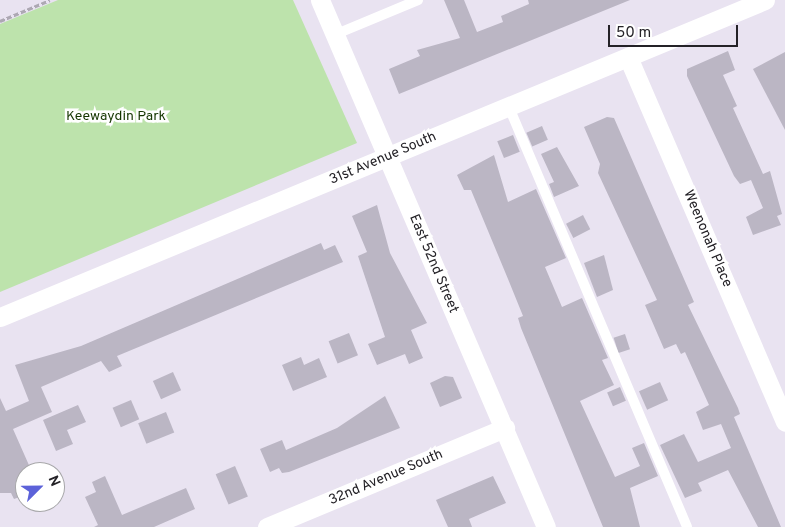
<!DOCTYPE html>
<style>
body{margin:0}
#map{position:relative;width:785px;height:527px;overflow:hidden;background:#e9e3f1;font-family:Overpass,sans-serif}
div>[style]{position:absolute}
.green>*{inset:0;background:#bde3ac}
.building>*{inset:0;background:#bbb6c4;transform-origin:0 0}
.path>*{height:3px;margin-top:-1.5px;transform-origin:0;background:repeating-linear-gradient(90deg,#ada8b3 0 5px,transparent 0 7.5px)}
.lane>*{height:10px;margin:-5px;padding:0 5px;transform-origin:5px;border-radius:5px;background:#fff}
.street>*{height:19px;margin:-9.5px;padding:0 9.5px;transform-origin:9.5px;border-radius:9.5px;background:#fff}
span{translate:-50% -50%;white-space:nowrap;text-align:center;line-height:1.15;-webkit-text-stroke:5px #fff;paint-order:stroke}
.park-label{font-size:14px;color:#153600}
.street-label{font-size:14px;color:#242227}
.north{position:absolute;left:15px;top:462px;width:50px;height:50px;box-sizing:border-box;background:#fff;border:1px solid #a7a7a9;border-radius:50%;rotate:67deg;font-size:14px;font-weight:700;line-height:20px;text-align:center;color:#242227}
.north::after{content:'';display:block;margin:auto;width:18px;height:22px;background:#5c62d9;clip-path:polygon(50% 0,100% 100%,50% 72%,0 100%)}
.scale{position:absolute;left:608px;top:25px;width:130px;height:22px;box-sizing:border-box;border:2px solid #242227;border-top:0;padding-left:6px;font-size:15px;line-height:18px;white-space:nowrap;color:#242227;-webkit-text-stroke:4px #fff;paint-order:stroke}
</style>
<div id="map">
<div class="green">
<div style="clip-path:polygon(58px 0,293px 0,357px 143px,0 292px,0 24px)"></div>
</div>
<div class="building">
<div style="clip-path:polygon(444px 0,464px 0,477px 32px,503px 22px,501px 16px,529px 4px,528px 0,630px 0,399px 94px,389px 69px,420px 56px,417px 50px,460px 38px)"></div>
<div style="clip-path:polygon(728px 51px,735px 70px,723px 75px,737px 106px,733px 108px,763px 174px,770px 171px,782px 214px,777px 216px,781px 225px,753px 235px,746px 217px,763px 208px,751px 180px,740px 184px,734px 176px,687px 76px,687px 69px)"></div>
<div style="clip-path:polygon(785px 52px,785px 130px,753px 69px)"></div>
<div style="clip-path:polygon(607px 117px,614px 118px,694px 302px,688px 305px,738px 408px,740px 414px,734px 417px,781px 527px,758px 527px,728px 470px,698px 483px,702px 491px,685px 498px,660px 445px,684px 434px,698px 462px,731px 448px,721px 424px,703px 430px,696px 412px,709px 405px,685px 352px,681px 354px,676px 344px,664px 349px,645px 305px,657px 300px,598px 173px,600px 164px,584px 127px)"></div>
<div style="left:542px;top:126px;width:15px;height:17px;rotate:67deg"></div>
<div style="left:513px;top:135px;width:18px;height:17px;rotate:68deg"></div>
<div style="clip-path:polygon(557px 147px,579px 186px,554px 197px,549px 184px,554px 182px,541px 154px)"></div>
<div style="clip-path:polygon(494px 155px,508px 202px,536px 189px,566px 258px,545px 267px,562px 307px,582px 298px,608px 358px,602px 360px,614px 385px,580px 401px,615px 477px,640px 466px,632px 448px,644px 443px,658px 476px,630px 488px,640px 527px,603px 527px,521px 328px,518px 318px,523px 316px,508px 279px,471px 190px,464px 190px,457px 175px)"></div>
<div style="clip-path:polygon(377px 205px,390px 253px,427px 323px,411px 330px,423px 358px,409px 364px,405px 354px,377px 365px,368px 344px,385px 337px,358px 256px,367px 252px,352px 216px)"></div>
<div style="left:583px;top:215px;width:16px;height:19px;rotate:63deg"></div>
<div style="clip-path:polygon(321px 243px,324px 250px,335px 245px,343px 262px,117px 356px,122px 366px,109px 372px,101px 361px,41px 387px,52px 412px,13px 429px,32px 472px,25px 472px,25px 495px,14px 499px,11px 493px,0 493px,0 398px,6px 411px,29px 401px,15px 365px,81px 346px)"></div>
<div style="clip-path:polygon(604px 255px,613px 290px,597px 297px,584px 263px)"></div>
<div style="left:349px;top:333px;width:24px;height:22px;rotate:68deg"></div>
<div style="left:625px;top:334px;width:16px;height:12px;rotate:72deg"></div>
<div style="clip-path:polygon(301px 357px,304px 365px,319px 358px,327px 377px,293px 391px,282px 365px)"></div>
<div style="left:173px;top:372px;width:20px;height:22px;rotate:66deg"></div>
<div style="clip-path:polygon(445px 376px,453px 377px,462px 398px,440px 407px,430px 383px)"></div>
<div style="left:660px;top:382px;width:20px;height:23px;rotate:66deg"></div>
<div style="left:620px;top:387px;width:15px;height:14px;rotate:67deg"></div>
<div style="clip-path:polygon(385px 396px,400px 428px,289px 472px,282px 473px,279px 468px,270px 472px,260px 449px,282px 440px,286px 450px,337px 428px)"></div>
<div style="left:131px;top:400px;width:21px;height:20px;rotate:67deg"></div>
<div style="clip-path:polygon(78px 405px,86px 422px,67px 430px,73px 444px,56px 451px,43px 420px)"></div>
<div style="left:166px;top:412px;width:22px;height:30px;rotate:68deg"></div>
<div style="left:235px;top:466px;width:33px;height:21px;rotate:67deg"></div>
<div style="clip-path:polygon(105px 476px,122px 515px,186px 488px,195px 509px,154px 527px,94px 527px,98px 525px,85px 497px,96px 492px,92px 482px)"></div>
<div style="clip-path:polygon(493px 476px,506px 503px,469px 519px,472px 527px,448px 527px,436px 500px)"></div>
</div>
<div class="path">
<div style="left:0;top:21px;width:54px;rotate:-22.8deg"></div>
</div>
<div class="lane">
<div style="left:334px;top:35px;width:91px;rotate:-22.6deg"></div>
<div style="left:508px;top:105px;width:458px;rotate:67deg"></div>
</div>
<div class="street">
<div style="left:320px;top:0;width:573px;rotate:66.79deg"></div>
<div style="left:628px;top:57px;width:397px;rotate:66.7deg"></div>
<div style="left:0;top:317px;width:828px;rotate:-22.51deg"></div>
<div style="left:267px;top:527px;width:258px;rotate:-22.6deg"></div>
</div>
<div class="park-label">
<span style="left:116px;top:117px">Keewaydin Park</span>
</div>
<div class="street-label">
<span style="left:383px;top:159px;rotate:-23deg">31st Avenue South</span>
<span style="left:707px;top:239px;rotate:67deg">Weenonah Place</span>
<span style="left:433px;top:264px;rotate:67deg">East 52nd Street</span>
<span style="left:386px;top:478px;rotate:-23deg">32nd Avenue South</span>
</div>
<div class="north">N</div>
<div class="scale">50 m</div>
</div>
